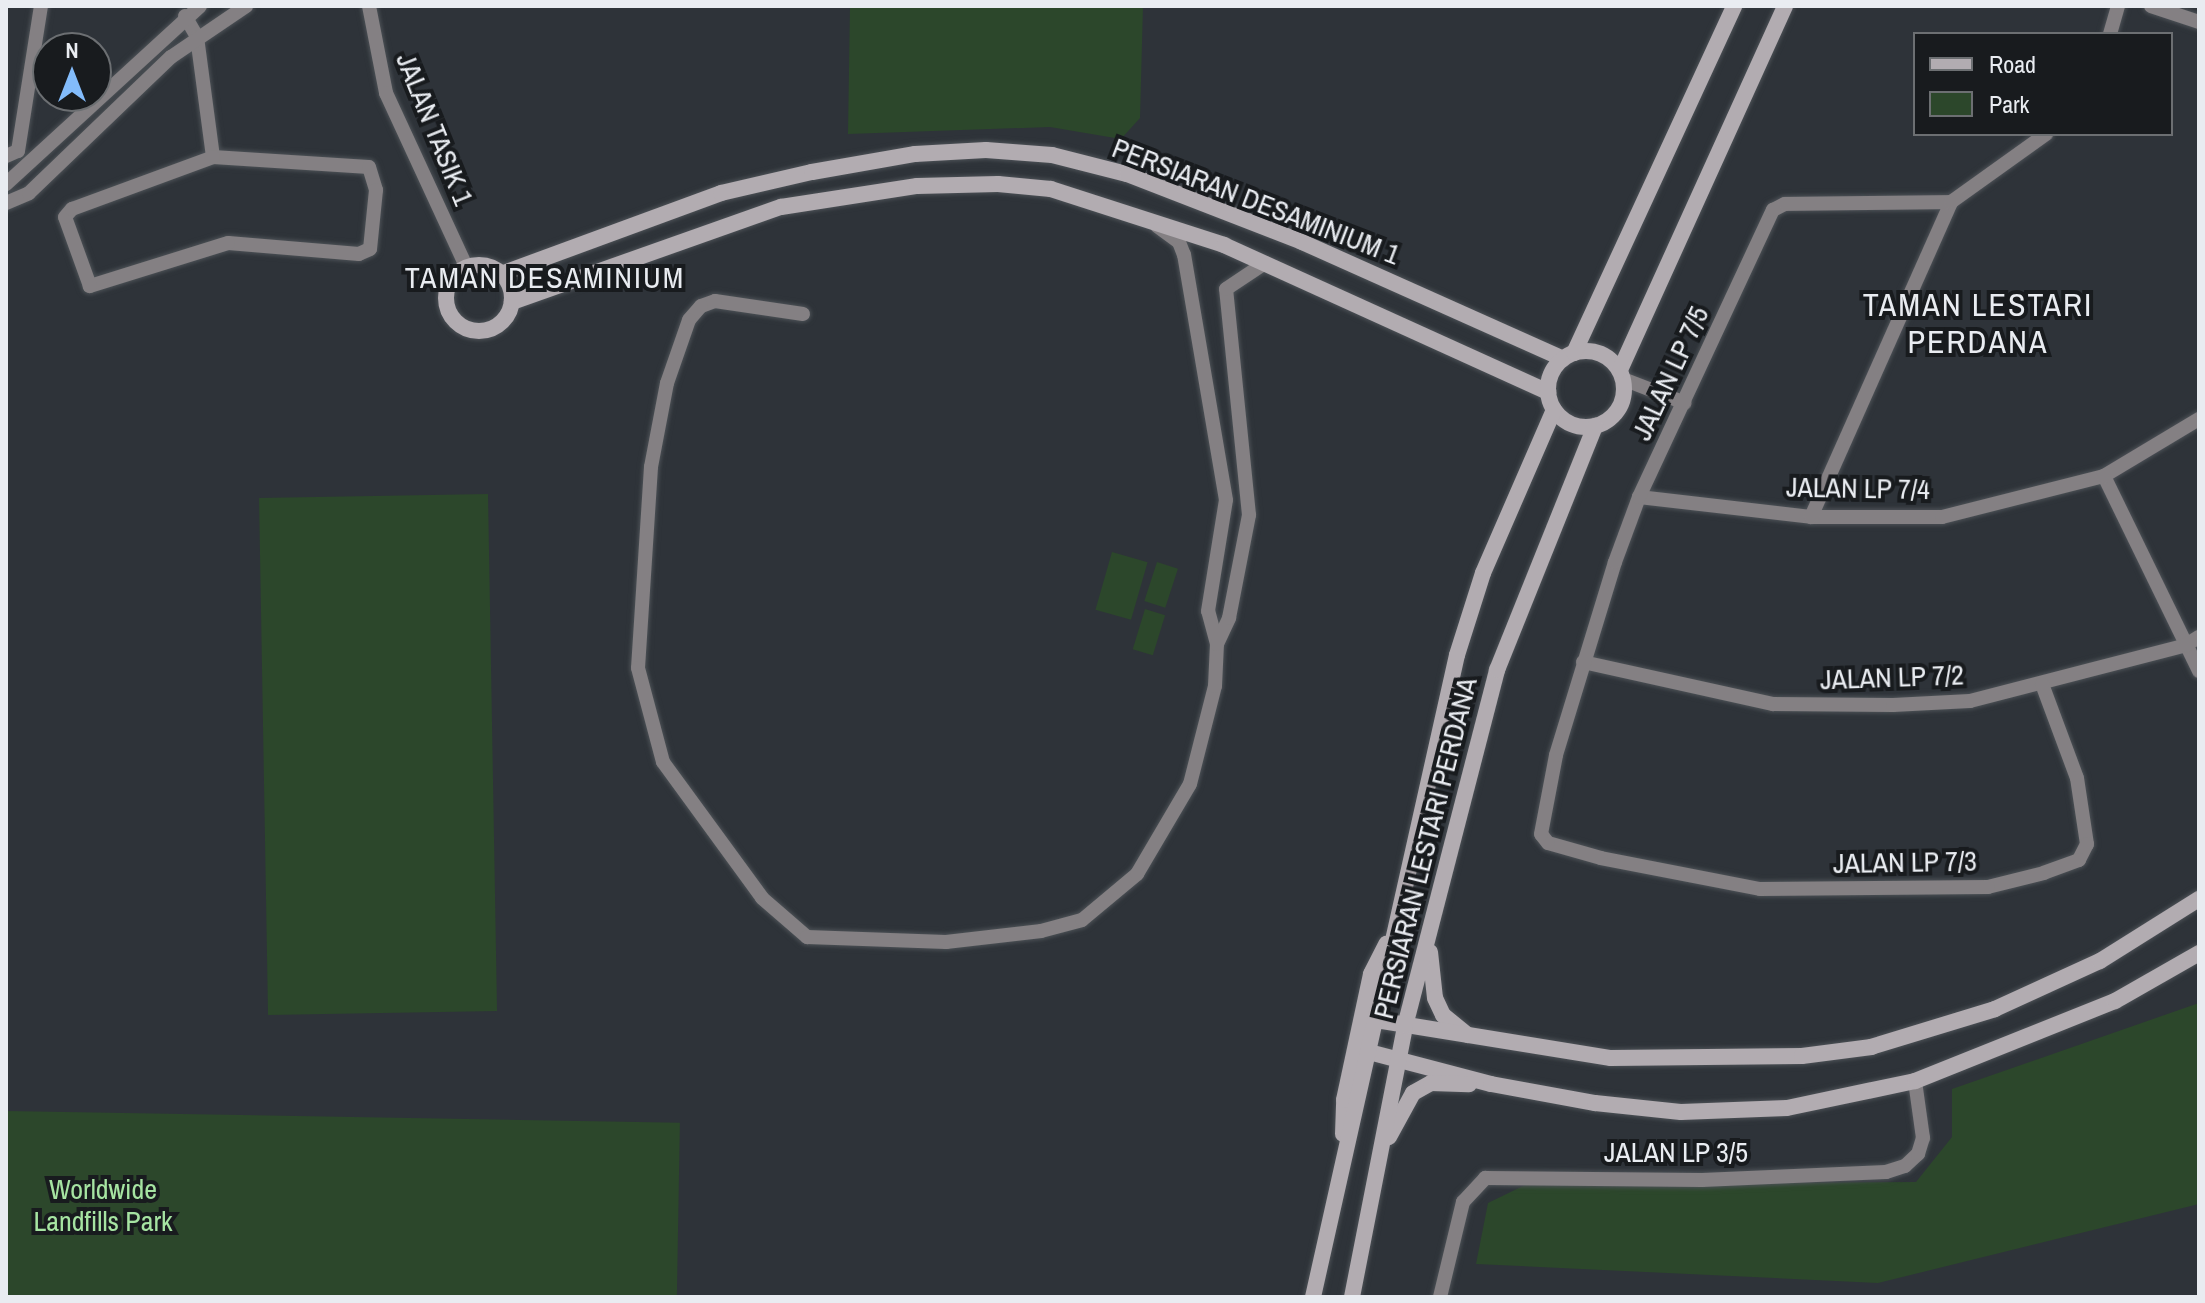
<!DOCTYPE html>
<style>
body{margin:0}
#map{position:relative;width:2205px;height:1303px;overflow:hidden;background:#2e3339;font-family:"Archivo Narrow",sans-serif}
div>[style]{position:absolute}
.green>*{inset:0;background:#2c472b;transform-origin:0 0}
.roads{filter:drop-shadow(0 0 2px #4c5156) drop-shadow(0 0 2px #4c5156)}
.street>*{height:14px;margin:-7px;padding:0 7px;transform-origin:7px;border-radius:7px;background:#848083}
.secondary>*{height:16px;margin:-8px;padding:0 8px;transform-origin:8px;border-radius:8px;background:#b2acb1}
.secondary>.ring{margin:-8px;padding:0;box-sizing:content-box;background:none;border:16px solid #b2acb1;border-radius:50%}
span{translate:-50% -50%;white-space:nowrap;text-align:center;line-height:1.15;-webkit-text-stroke:8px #181b1e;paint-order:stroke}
.street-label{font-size:28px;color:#e9ecf1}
.park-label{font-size:28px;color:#a6e4a2}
.neighbourhood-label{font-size:30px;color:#e9ecf1;letter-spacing:2px}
.quarter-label{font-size:32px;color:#e9ecf1;letter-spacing:2px}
.frame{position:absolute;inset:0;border:8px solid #e9ecf1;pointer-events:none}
.legend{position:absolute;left:1913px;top:32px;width:260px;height:104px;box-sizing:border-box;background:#181b1e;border:2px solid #6c6f72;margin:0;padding:10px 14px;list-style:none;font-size:24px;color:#e9ecf1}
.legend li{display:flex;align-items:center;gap:16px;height:40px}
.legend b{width:40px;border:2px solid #6c6f72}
.north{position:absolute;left:32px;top:32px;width:80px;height:80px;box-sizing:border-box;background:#181b1e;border:2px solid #6c6f72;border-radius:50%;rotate:0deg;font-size:22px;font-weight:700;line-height:32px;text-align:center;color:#e9ecf1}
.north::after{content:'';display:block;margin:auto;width:28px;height:36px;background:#83bcfb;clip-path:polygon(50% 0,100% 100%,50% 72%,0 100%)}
</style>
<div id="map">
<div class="green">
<div style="clip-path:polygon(850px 6px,1143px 6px,1140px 118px,1121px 139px,1050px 127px,848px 134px)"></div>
<div style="left:488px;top:494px;width:517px;height:229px;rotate:89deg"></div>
<div style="left:1112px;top:552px;width:37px;height:60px;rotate:16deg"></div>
<div style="left:1157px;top:562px;width:22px;height:41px;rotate:18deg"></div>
<div style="left:1145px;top:609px;width:21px;height:42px;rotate:17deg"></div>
<div style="clip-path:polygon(2199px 1003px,2199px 1204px,1878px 1283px,1476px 1264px,1488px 1203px,1527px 1184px,1916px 1182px,1952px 1137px,1952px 1089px)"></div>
<div style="left:6px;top:1111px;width:674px;height:186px;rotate:1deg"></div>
</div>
<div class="roads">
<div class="street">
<div style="left:369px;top:6px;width:89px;rotate:78.9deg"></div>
<div style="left:386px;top:93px;width:193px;rotate:65.2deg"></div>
<div style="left:2151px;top:6px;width:51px;rotate:18.4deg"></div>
<div style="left:185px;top:16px;width:24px;rotate:60deg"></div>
<div style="left:197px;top:37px;width:121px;rotate:82.4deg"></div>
<div style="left:2110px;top:34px;width:29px;rotate:-74deg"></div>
<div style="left:6px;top:156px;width:13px;rotate:-23deg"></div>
<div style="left:18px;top:151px;width:147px;rotate:-81deg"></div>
<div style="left:213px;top:157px;width:156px;rotate:3.7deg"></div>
<div style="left:369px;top:167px;width:24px;rotate:73deg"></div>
<div style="left:376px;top:190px;width:59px;rotate:95.8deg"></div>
<div style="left:370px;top:249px;width:12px;rotate:156deg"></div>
<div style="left:359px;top:254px;width:131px;rotate:-175.2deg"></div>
<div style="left:228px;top:243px;width:145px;rotate:162.7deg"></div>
<div style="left:90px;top:286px;width:73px;rotate:-109.9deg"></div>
<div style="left:65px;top:217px;width:11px;rotate:-49deg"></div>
<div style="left:72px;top:209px;width:150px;rotate:-20.2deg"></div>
<div style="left:6px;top:184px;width:263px;rotate:-42.5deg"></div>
<div style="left:6px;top:203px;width:25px;rotate:-23deg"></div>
<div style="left:29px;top:193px;width:197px;rotate:-43.8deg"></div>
<div style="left:171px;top:57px;width:91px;rotate:-34.2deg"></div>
<div style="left:803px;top:314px;width:89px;rotate:-171.6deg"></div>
<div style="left:715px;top:301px;width:15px;rotate:160deg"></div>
<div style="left:701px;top:306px;width:18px;rotate:131deg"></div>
<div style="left:689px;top:320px;width:67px;rotate:109.2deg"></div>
<div style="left:667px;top:383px;width:86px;rotate:100.8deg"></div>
<div style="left:651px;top:467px;width:201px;rotate:93.7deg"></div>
<div style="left:638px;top:668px;width:97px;rotate:75.1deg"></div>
<div style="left:663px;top:762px;width:168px;rotate:53.9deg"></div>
<div style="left:762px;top:898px;width:60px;rotate:40.9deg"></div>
<div style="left:807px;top:937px;width:139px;rotate:2.1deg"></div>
<div style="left:946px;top:942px;width:96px;rotate:-6.6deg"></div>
<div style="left:1041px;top:931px;width:42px;rotate:-15deg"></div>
<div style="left:1082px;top:920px;width:72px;rotate:-39.9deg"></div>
<div style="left:1137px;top:874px;width:104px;rotate:-59.5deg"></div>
<div style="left:1190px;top:784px;width:101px;rotate:-75.7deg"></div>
<div style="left:1215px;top:686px;width:42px;rotate:-87.3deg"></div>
<div style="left:1217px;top:644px;width:34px;rotate:-105deg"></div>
<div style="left:1208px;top:611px;width:112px;rotate:-80.8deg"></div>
<div style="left:1226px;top:500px;width:249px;rotate:-99.7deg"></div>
<div style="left:1184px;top:255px;width:14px;rotate:-111deg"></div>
<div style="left:1179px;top:242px;width:27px;rotate:-144deg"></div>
<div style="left:1623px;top:379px;width:66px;rotate:21.2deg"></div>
<div style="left:2104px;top:476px;width:217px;rotate:64deg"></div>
<div style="left:1639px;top:497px;width:173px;rotate:6.6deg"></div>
<div style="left:1811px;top:517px;width:131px"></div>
<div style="left:1942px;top:517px;width:167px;rotate:-14.2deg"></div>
<div style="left:2104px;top:476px;width:111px;rotate:-31deg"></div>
<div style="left:1811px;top:517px;width:345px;rotate:-66deg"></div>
<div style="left:1217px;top:644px;width:29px;rotate:-65deg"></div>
<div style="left:1229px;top:618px;width:105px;rotate:-79deg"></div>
<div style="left:1249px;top:515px;width:227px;rotate:-95.8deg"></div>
<div style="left:1226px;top:289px;width:47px;rotate:-33.7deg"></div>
<div style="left:1583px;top:662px;width:195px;rotate:12.5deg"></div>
<div style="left:1773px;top:704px;width:120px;rotate:0.5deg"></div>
<div style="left:1893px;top:705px;width:77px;rotate:-3deg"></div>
<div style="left:1970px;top:701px;width:223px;rotate:-14.5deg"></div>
<div style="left:2186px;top:645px;width:15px;rotate:-32deg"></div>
<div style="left:2042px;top:684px;width:100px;rotate:69.6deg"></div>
<div style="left:2077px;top:778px;width:67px;rotate:81.4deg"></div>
<div style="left:2087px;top:844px;width:18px;rotate:117deg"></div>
<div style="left:2079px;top:860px;width:37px;rotate:160deg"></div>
<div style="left:2044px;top:873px;width:58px;rotate:166deg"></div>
<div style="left:1988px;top:887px;width:228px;rotate:179.5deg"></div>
<div style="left:1760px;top:889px;width:162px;rotate:-169deg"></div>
<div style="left:1601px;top:858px;width:55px;rotate:-164.2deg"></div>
<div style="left:1548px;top:843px;width:11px;rotate:-128deg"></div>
<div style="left:1541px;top:834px;width:80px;rotate:-79.2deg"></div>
<div style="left:1556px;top:755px;width:202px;rotate:-73deg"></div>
<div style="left:1615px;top:562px;width:69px;rotate:-69.7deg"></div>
<div style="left:1639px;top:497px;width:317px;rotate:-65deg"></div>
<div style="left:1773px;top:210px;width:13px;rotate:-27deg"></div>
<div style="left:1785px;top:204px;width:166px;rotate:-0.7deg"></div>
<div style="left:1951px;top:202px;width:117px;rotate:-35.6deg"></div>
<div style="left:1440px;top:1297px;width:98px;rotate:-76.4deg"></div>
<div style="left:1463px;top:1202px;width:33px;rotate:-47deg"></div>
<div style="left:1485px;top:1178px;width:217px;rotate:0.5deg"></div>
<div style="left:1702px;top:1180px;width:184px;rotate:-2.5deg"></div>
<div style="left:1886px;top:1172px;width:20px;rotate:-18deg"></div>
<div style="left:1905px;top:1166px;width:18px;rotate:-43deg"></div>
<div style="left:1918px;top:1154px;width:17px;rotate:-73deg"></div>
<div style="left:1923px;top:1138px;width:58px;rotate:-98deg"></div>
</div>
<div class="secondary">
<div class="ring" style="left:446px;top:265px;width:50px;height:50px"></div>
<div style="left:501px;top:274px;width:234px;rotate:-20.2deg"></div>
<div style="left:721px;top:193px;width:93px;rotate:-13deg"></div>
<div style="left:812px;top:172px;width:105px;rotate:-9.9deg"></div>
<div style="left:915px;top:154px;width:71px;rotate:-3.2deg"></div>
<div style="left:986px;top:150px;width:66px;rotate:4.3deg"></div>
<div style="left:1052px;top:155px;width:77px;rotate:14.2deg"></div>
<div style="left:1127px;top:174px;width:188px;rotate:21.2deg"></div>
<div style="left:1302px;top:242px;width:286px;rotate:24.1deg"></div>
<div style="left:512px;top:302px;width:285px;rotate:-19.5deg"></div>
<div style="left:781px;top:207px;width:138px;rotate:-8.8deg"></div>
<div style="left:917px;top:186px;width:81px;rotate:-1.4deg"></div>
<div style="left:998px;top:184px;width:53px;rotate:5.4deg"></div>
<div style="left:1051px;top:189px;width:182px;rotate:17.9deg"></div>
<div style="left:1224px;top:245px;width:356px;rotate:24.4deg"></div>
<div class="ring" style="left:1548px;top:351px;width:60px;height:60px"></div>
<div style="left:1574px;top:353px;width:382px;rotate:-65.2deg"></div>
<div style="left:1620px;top:370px;width:400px;rotate:-65.6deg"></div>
<div style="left:1430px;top:952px;width:46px;rotate:83.8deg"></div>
<div style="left:1435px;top:998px;width:19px;rotate:65deg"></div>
<div style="left:1443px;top:1015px;width:32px;rotate:39deg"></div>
<div style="left:1376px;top:1020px;width:238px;rotate:9.2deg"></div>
<div style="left:1611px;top:1058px;width:191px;rotate:-0.6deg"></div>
<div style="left:1802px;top:1056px;width:70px;rotate:-7.4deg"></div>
<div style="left:1871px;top:1047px;width:130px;rotate:-17deg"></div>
<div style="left:1995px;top:1009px;width:115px;rotate:-24.6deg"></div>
<div style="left:2100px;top:961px;width:117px;rotate:-32.1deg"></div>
<div style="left:1369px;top:1052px;width:126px;rotate:14.7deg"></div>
<div style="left:1491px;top:1084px;width:106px;rotate:10.4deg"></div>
<div style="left:1595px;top:1103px;width:86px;rotate:6deg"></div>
<div style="left:1681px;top:1112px;width:106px;rotate:-2.2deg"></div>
<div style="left:1787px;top:1108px;width:131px;rotate:-11.9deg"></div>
<div style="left:1915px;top:1081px;width:215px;rotate:-21.8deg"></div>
<div style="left:2115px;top:1001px;width:97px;rotate:-29.7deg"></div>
<div style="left:1343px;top:1134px;width:34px;rotate:-88deg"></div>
<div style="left:1344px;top:1100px;width:129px;rotate:-77.9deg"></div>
<div style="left:1371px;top:974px;width:34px;rotate:-63deg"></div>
<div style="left:1389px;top:1137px;width:50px;rotate:-61.4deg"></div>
<div style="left:1413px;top:1093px;width:21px;rotate:-29deg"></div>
<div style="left:1431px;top:1083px;width:38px;rotate:2deg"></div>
<div style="left:1313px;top:1297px;width:658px;rotate:-77.36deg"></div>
<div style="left:1457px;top:655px;width:86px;rotate:-72.4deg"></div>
<div style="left:1483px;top:573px;width:178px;rotate:-66.5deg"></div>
<div style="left:1352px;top:1297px;width:276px;rotate:-78.9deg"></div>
<div style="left:1405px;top:1026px;width:368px;rotate:-75.5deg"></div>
<div style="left:1497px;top:670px;width:263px;rotate:-68.1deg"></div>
</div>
</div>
<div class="street-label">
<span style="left:435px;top:129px;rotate:68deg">JALAN TASIK 1</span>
<span style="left:1256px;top:201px;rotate:21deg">PERSIARAN DESAMINIUM 1</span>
<span style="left:1670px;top:373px;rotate:-65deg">JALAN LP 7/5</span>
<span style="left:1858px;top:488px;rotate:1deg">JALAN LP 7/4</span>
<span style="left:1892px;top:677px;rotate:-2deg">JALAN LP 7/2</span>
<span style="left:1425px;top:848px;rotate:-76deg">PERSIARAN LESTARI PERDANA</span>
<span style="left:1905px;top:862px;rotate:-1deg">JALAN LP 7/3</span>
<span style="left:1676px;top:1152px">JALAN LP 3/5</span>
</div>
<div class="park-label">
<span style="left:103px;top:1205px">Worldwide<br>Landfills Park</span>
</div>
<div class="neighbourhood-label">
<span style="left:545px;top:277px">TAMAN DESAMINIUM</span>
</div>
<div class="quarter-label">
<span style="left:1978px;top:324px">TAMAN LESTARI<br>PERDANA</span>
</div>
<div class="frame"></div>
<ul class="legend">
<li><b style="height:10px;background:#b2acb1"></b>Road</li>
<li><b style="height:22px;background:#2c472b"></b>Park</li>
</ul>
<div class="north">N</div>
</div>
